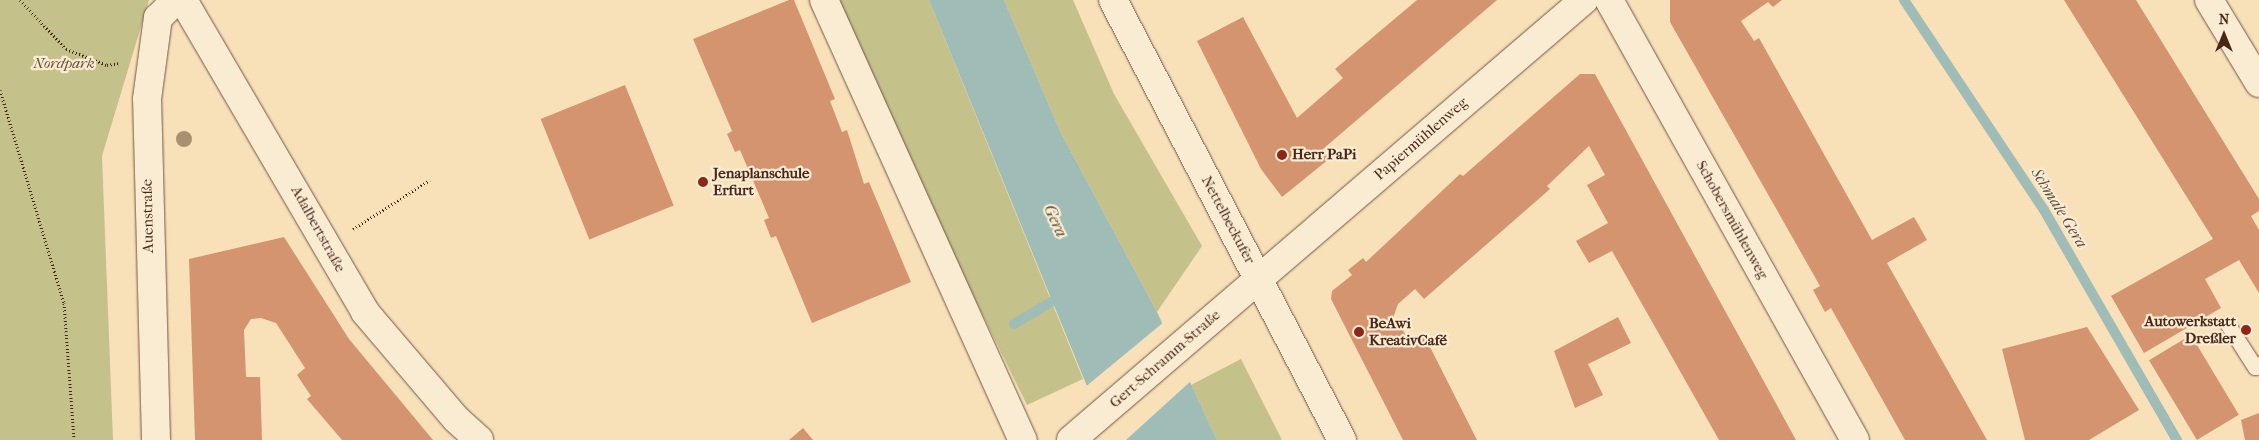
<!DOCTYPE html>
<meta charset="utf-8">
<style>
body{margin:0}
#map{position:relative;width:2259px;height:440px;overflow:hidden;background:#f8e1b9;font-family:"IM FELL French Canon",serif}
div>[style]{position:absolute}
.green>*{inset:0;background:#c4c18b}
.water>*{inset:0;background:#9fbcb6}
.pier>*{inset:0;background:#f8e1b9}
.stream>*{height:10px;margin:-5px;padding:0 5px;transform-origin:5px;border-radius:5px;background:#9fbcb6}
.building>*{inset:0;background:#d49470;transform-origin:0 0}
.path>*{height:3px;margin-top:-1.5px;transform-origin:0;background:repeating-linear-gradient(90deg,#48271a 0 1px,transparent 0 3.5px)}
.roads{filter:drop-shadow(0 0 1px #745642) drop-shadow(0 0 1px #745642)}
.lane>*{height:15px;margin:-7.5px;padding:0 7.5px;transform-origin:7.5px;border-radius:7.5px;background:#faecd2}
.street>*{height:28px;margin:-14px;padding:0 14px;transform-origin:14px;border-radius:14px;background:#faecd2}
.trees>*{width:16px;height:16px;margin:-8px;border-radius:50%;background:#a89071}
.dots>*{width:14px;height:14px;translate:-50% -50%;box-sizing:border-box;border:2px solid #faecd2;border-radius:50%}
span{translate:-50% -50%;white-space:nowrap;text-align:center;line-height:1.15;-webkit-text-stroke:4.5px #faecd2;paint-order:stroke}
.park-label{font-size:15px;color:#674e36;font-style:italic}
.street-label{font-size:15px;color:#48271a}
.poi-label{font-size:15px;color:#48271a;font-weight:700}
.left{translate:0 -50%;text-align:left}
.right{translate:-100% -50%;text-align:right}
.water-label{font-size:16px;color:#5e4c41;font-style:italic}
.north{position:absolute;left:2199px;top:10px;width:50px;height:50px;-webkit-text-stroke:4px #faecd2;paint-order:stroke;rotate:0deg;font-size:14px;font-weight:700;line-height:20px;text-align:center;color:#48271a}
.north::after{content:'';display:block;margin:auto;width:18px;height:22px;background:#48271a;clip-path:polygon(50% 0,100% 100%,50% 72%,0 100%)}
</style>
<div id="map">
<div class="green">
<div style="clip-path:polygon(0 0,149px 0,102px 156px,113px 440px,0 440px)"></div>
<div style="clip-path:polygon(840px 0,929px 0,1083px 379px,1027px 405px,866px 78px)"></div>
<div style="clip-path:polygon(1004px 0,1073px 0,1114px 94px,1202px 246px,1157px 312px,1060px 131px)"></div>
<div style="clip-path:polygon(1241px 359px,1282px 440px,1217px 440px,1191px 385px)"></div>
</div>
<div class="water">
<div style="clip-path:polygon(929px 0,1004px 0,1060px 131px,1157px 312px,1217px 440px,1109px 440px)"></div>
</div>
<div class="pier">
<div style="clip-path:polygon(1164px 322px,1192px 380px,1126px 440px,1106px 440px,1084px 388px)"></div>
</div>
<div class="stream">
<div style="left:1904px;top:0;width:252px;rotate:56.3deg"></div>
<div style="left:2044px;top:210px;width:266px;rotate:60deg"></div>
<div style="left:1014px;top:324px;width:57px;rotate:-30.6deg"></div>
</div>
<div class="building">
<div style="clip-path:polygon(789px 0,794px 0,835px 99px,830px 101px,842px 132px,847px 130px,864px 184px,869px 182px,911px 282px,812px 323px,776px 236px,771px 238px,764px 220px,769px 218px,740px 150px,735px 152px,727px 134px,732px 131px,693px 39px)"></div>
<div style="clip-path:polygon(1417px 0,1497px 0,1323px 149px,1329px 159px,1282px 197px,1261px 169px,1197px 41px,1243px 17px,1297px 118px,1343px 78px,1335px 69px)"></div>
<div style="clip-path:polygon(1670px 0,1782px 0,1773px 7px,1768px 2px,1741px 21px,1754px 41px,1759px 38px,1872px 240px,1914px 217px,1927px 240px,1887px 263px,1987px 440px,1905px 440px,1831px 308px,1825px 312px,1813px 290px,1820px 286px,1670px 22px)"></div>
<div style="clip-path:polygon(2064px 0,2136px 0,2259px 199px,2259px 211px,2251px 216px,2259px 230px,2259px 293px,2239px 260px,2205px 279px,2221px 308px,2144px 353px,2111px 296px,2213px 239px)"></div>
<div style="clip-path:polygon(1580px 74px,1595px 74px,1796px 440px,1719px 440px,1612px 251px,1589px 263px,1576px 241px,1608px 223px,1587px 185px,1605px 175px,1589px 146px,1547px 186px,1550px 189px,1424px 299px,1415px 289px,1398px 304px,1393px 318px,1396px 327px,1400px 324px,1409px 342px,1424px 335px,1477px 440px,1403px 440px,1331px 299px,1332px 291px,1352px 275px,1348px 270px,1363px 258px,1366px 262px,1460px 174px,1463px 176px)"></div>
<div style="left:625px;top:85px;width:130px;height:91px;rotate:68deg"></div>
<div style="clip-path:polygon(284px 237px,349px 339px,433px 440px,342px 440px,307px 399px,311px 396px,297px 375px,305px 368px,276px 323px,261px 318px,251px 319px,244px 330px,246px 377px,260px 377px,262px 440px,195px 440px,189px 259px)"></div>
<div style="clip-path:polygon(1618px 317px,1631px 343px,1588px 364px,1603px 395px,1575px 408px,1554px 351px)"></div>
<div style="clip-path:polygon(2087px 327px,2139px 410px,2089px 440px,2025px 440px,2002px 349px)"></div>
<div style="left:2191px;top:335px;width:93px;height:49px;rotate:59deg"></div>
<div style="clip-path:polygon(2259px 413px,2259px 440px,2245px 440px,2241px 420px)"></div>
<div style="clip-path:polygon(803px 428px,813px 440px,789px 440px)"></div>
</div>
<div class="path">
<div style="left:20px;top:0;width:67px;rotate:46.8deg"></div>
<div style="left:66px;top:49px;width:44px;rotate:21.3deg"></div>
<div style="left:107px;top:65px;width:13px;rotate:-9deg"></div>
<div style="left:0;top:90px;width:222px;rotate:73.3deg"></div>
<div style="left:64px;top:303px;width:137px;rotate:85.8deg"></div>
<div style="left:353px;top:229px;width:91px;rotate:-32.5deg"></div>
</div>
<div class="roads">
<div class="lane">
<div style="left:2228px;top:325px;width:50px;rotate:57.3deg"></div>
<div style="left:2255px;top:367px;width:5px;rotate:-37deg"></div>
</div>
<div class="street">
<div style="left:183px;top:0;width:361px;rotate:59.7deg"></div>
<div style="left:365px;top:312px;width:140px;rotate:49.6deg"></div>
<div style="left:456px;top:419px;width:31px;rotate:42deg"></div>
<div style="left:824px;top:0;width:483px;rotate:65.7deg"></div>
<div style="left:1113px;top:0;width:496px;rotate:62.5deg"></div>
<div style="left:1609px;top:0;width:504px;rotate:60.79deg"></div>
<div style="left:2209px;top:0;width:97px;rotate:58.9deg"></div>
<div style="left:156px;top:440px;width:341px;rotate:-91.5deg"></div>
<div style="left:147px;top:99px;width:82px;rotate:-82.3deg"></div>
<div style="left:158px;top:18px;width:25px;rotate:-45deg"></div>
<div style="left:1071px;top:440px;width:676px;rotate:-40.62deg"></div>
</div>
</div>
<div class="trees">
<div style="left:184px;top:139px"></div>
</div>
<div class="dots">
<div style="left:1282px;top:155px;background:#8f2418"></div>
<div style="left:703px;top:182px;background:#8f2418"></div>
<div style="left:2246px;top:330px;background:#8f2418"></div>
<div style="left:1359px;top:332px;background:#8f2418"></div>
</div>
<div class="park-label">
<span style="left:64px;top:64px">Nordpark</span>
</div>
<div class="street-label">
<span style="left:1421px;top:139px;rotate:-41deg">Papiermühlenweg</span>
<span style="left:148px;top:216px;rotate:-91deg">Auenstraße</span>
<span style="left:1228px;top:220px;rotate:62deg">Nettelbeckufer</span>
<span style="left:1732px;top:220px;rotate:61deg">Schobersmühlenweg</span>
<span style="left:318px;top:229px;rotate:61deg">Adalbertstraße</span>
<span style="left:1165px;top:359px;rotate:-41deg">Gert-Schramm-Straße</span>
</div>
<div class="poi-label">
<span class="left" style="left:1292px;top:155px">Herr PaPi</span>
<span class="left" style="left:713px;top:182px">Jenaplanschule<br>Erfurt</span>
<span class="right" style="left:2236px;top:330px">Autowerkstatt<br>Dreßler</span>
<span class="left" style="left:1369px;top:332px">BeAwi<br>KreativCafé</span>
</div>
<div class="water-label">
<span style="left:2059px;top:208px;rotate:58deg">Schmale Gera</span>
<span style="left:1055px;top:221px;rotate:65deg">Gera</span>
</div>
<div class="north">N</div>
</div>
